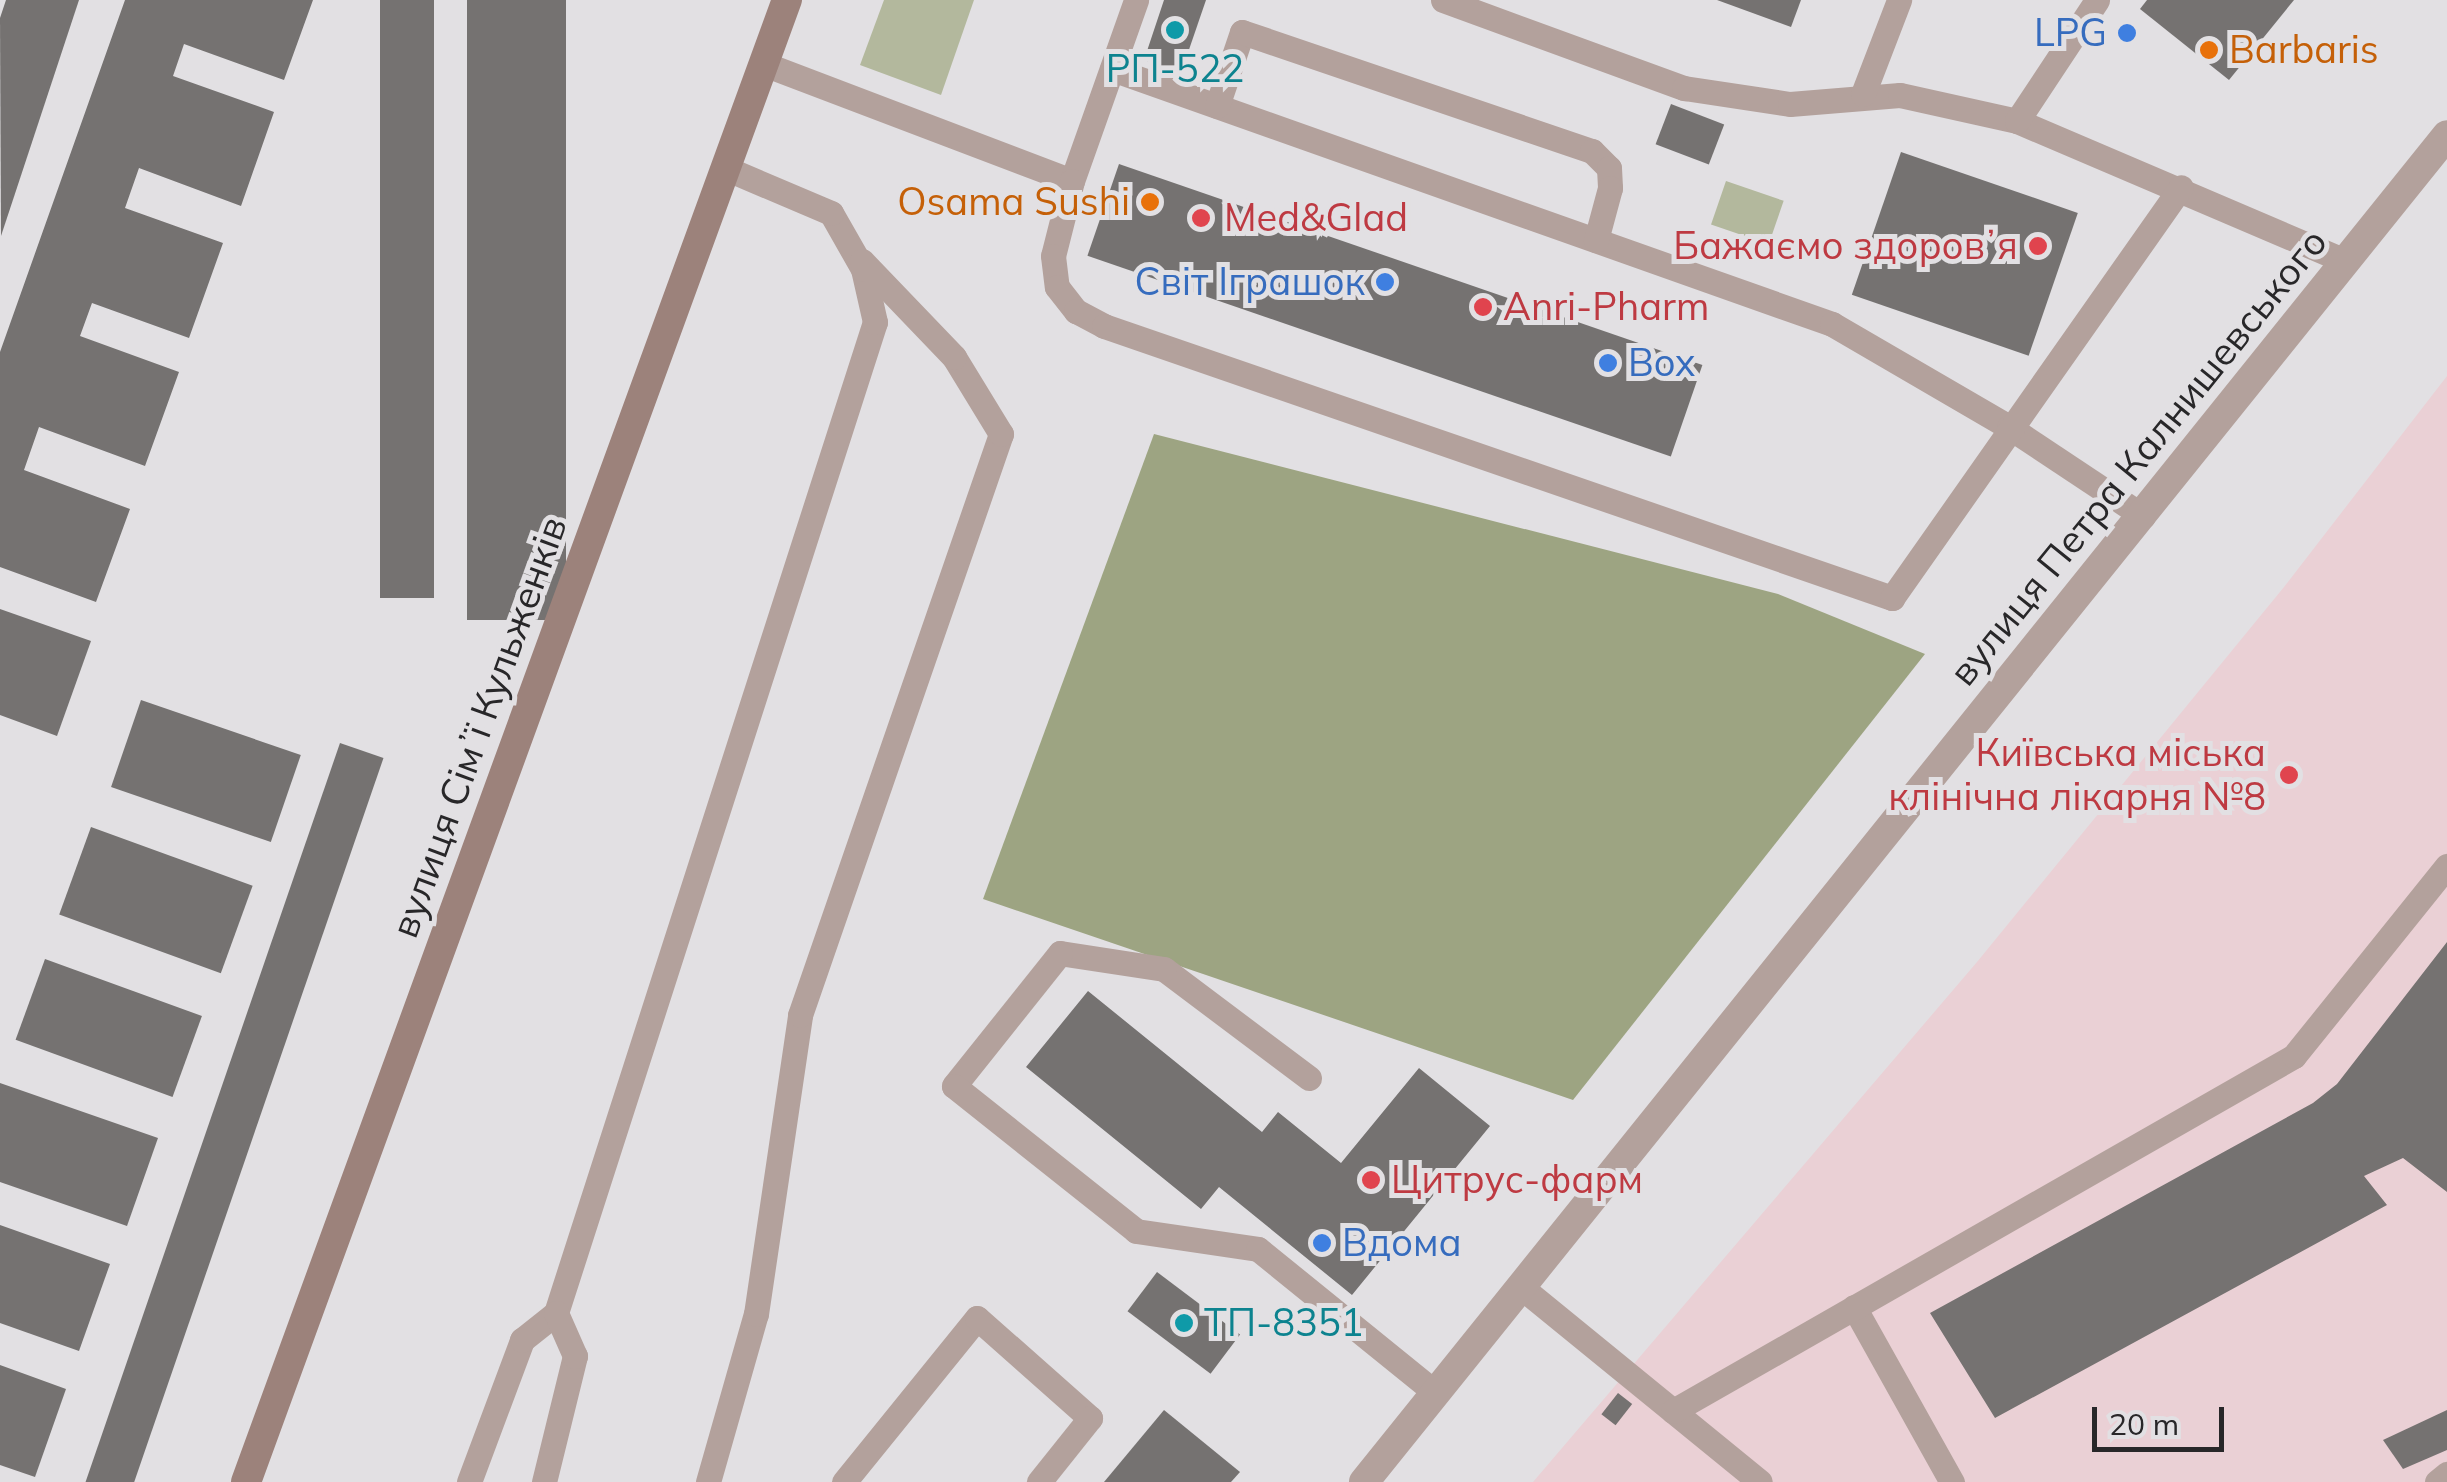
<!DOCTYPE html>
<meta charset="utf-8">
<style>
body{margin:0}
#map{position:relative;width:2447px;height:1482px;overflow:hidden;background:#e2e0e3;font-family:Mulish,sans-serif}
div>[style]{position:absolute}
.medical>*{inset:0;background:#ead0d5}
.green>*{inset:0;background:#b3b89d;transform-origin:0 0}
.forest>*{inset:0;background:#9da482}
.building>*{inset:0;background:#757271;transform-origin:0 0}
.service>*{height:25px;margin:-12.5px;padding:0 12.5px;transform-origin:12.5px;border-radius:12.5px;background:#b3a19c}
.minor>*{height:30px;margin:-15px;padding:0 15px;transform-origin:15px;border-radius:15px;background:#b3a19c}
.secondary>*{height:30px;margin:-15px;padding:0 15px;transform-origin:15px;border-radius:15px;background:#9c827b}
.dots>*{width:28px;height:28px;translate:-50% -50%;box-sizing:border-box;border:5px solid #e2e0e3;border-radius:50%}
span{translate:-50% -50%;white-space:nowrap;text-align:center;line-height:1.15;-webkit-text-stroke:10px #e2e0e3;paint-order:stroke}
.shop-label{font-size:38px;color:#366cbe}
.right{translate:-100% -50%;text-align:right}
.left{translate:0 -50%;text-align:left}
.food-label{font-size:38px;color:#c56008}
.culture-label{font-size:38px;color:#0d838f}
.health-label{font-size:38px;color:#be3a42}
.street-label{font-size:38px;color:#282729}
.scale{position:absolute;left:2092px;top:1407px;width:132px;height:45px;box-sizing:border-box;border:5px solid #282729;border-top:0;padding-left:12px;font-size:30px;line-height:35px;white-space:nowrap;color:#282729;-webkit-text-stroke:8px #e2e0e3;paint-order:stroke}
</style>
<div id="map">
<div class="medical">
<div style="clip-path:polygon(2447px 376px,2447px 1482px,1533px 1482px,1977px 962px,2284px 587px)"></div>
</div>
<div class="green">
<div style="clip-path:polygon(884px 0,974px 0,941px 95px,860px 65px)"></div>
<div style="left:1726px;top:181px;width:61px;height:46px;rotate:19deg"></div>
</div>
<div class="forest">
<div style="clip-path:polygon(1154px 434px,1778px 594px,1925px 654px,1573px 1100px,983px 899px)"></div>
</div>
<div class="building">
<div style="clip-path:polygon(6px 0,79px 0,1px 236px,0 18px)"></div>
<div style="clip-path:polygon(125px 0,313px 0,284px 80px,184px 44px,173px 76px,274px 112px,241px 206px,139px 168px,125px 208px,223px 243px,189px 338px,92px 303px,80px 336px,179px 372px,145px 466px,39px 427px,24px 470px,130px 509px,96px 602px,0 567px,0 352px)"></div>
<div style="left:380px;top:0;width:54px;height:598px"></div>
<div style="left:467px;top:0;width:99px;height:620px"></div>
<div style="clip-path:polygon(1164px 0,1206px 0,1181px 73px,1144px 60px)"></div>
<div style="clip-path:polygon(1717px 0,1801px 0,1791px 27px)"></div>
<div style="clip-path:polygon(2147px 0,2294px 0,2229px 80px,2140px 9px)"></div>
<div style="left:1671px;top:104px;width:57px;height:43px;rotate:21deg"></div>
<div style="left:1901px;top:152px;width:187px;height:151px;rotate:19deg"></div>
<div style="left:1119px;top:164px;width:617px;height:97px;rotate:19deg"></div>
<div style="clip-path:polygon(0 609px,91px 641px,57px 736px,0 715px)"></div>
<div style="left:141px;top:700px;width:169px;height:92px;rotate:19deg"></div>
<div style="left:340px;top:743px;width:46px;height:786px;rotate:19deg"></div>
<div style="left:91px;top:827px;width:172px;height:93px;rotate:20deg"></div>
<div style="clip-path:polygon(2447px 942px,2447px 1192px,2403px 1158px,2364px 1176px,2387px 1205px,1995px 1418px,1930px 1313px,2313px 1103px,2337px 1084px)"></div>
<div style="left:45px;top:959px;width:167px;height:86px;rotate:20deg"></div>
<div style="clip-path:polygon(1088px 991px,1262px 1132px,1278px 1112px,1341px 1163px,1419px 1068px,1490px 1126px,1352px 1295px,1219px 1187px,1201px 1209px,1026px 1067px)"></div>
<div style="clip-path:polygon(0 1083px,158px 1138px,127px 1226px,0 1182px)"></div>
<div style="clip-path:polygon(0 1225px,110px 1264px,79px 1351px,0 1323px)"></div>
<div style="left:1157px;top:1272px;width:104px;height:49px;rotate:37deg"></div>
<div style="clip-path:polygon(0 1365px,66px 1389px,35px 1477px,0 1465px)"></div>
<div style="left:1618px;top:1393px;width:18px;height:27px;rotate:38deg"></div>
<div style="clip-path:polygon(1164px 1410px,1240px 1472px,1231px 1482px,1104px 1482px)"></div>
<div style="clip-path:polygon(2447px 1410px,2447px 1450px,2403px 1469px,2383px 1440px)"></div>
</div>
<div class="service">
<div style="left:1443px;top:0;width:257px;rotate:20.1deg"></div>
<div style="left:1684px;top:88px;width:107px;rotate:8.6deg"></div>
<div style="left:1790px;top:104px;width:110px;rotate:-4.7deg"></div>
<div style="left:1900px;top:95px;width:120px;rotate:12.5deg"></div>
<div style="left:2017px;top:121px;width:358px;rotate:23.1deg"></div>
<div style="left:764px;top:64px;width:329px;rotate:20.8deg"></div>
<div style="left:1072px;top:181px;width:192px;rotate:-70.5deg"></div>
<div style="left:1112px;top:69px;width:764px;rotate:19.5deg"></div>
<div style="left:1832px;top:324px;width:205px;rotate:30.2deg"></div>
<div style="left:2009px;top:427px;width:161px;rotate:33.6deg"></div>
<div style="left:1863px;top:94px;width:101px;rotate:-69deg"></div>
<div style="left:1217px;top:106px;width:78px;rotate:-71.3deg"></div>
<div style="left:1242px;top:32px;width:370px;rotate:18.8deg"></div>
<div style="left:1592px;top:151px;width:24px;rotate:45deg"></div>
<div style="left:1609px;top:168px;width:20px;rotate:87deg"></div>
<div style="left:1610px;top:188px;width:54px;rotate:105.1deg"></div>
<div style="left:2017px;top:121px;width:145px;rotate:-56.5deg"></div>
<div style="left:1072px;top:181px;width:77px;rotate:104.2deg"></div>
<div style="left:1053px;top:256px;width:31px;rotate:83deg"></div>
<div style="left:1057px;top:287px;width:31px;rotate:52deg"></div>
<div style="left:1076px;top:311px;width:32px;rotate:28deg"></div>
<div style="left:1104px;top:326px;width:834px;rotate:19.04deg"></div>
<div style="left:1892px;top:598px;width:502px;rotate:-54.89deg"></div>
<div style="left:1309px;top:1078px;width:181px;rotate:-143.1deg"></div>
<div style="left:1164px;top:969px;width:105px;rotate:-171.3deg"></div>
<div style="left:1060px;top:953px;width:170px;rotate:128.6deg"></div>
<div style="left:954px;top:1086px;width:233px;rotate:38.5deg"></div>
<div style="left:1136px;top:1231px;width:123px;rotate:8.4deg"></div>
<div style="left:1258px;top:1249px;width:229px;rotate:39deg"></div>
<div style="left:1521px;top:1287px;width:308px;rotate:39.2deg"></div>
<div style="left:1854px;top:1307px;width:201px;rotate:60.8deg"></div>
<div style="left:1673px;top:1411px;width:715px;rotate:-29.75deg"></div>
<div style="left:2294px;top:1056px;width:244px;rotate:-51.2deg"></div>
<div style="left:469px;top:1482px;width:152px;rotate:-69.5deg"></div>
<div style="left:522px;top:1340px;width:43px;rotate:-38.5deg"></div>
<div style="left:556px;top:1313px;width:1041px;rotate:-72.16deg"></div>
<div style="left:875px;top:322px;width:54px;rotate:-102.8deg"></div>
<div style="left:863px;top:269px;width:64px;rotate:-119.7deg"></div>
<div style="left:831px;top:213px;width:115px;rotate:-157deg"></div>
<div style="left:544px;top:1482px;width:130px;rotate:-76.2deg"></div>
<div style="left:575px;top:1356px;width:47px;rotate:-113.8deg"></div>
<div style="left:708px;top:1482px;width:175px;rotate:-74.1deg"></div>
<div style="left:756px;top:1314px;width:302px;rotate:-81.6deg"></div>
<div style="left:800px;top:1015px;width:615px;rotate:-70.92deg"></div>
<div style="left:1001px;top:434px;width:90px;rotate:-121.4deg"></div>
<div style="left:954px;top:357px;width:133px;rotate:-133.8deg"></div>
<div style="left:844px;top:1482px;width:211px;rotate:-51deg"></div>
<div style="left:977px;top:1318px;width:151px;rotate:41.5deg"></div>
<div style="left:1090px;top:1418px;width:82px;rotate:128.6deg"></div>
<div style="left:2437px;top:1482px;width:13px;rotate:-39deg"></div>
</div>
<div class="minor">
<div style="left:1364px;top:1482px;width:1728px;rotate:-51.2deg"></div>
</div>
<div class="secondary">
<div style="left:246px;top:1482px;width:1578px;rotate:-69.95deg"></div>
</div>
<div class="dots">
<div style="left:1175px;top:30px;background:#0f9aa8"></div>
<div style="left:2127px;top:33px;background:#3f7fe0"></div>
<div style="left:2209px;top:50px;background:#e8710a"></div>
<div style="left:1150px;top:202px;background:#e8710a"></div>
<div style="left:1201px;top:218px;background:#e0444e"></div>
<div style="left:2038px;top:246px;background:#e0444e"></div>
<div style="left:1385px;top:282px;background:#3f7fe0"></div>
<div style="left:1483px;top:307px;background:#e0444e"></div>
<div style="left:1608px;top:363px;background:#3f7fe0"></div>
<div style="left:2289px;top:775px;background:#e0444e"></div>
<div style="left:1371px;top:1180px;background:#e0444e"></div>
<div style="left:1322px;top:1243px;background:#3f7fe0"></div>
<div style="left:1184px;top:1323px;background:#0f9aa8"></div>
</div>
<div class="shop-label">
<span class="right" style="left:2107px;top:33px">LPG</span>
<span class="right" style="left:1365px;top:282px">Світ Іграшок</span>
<span class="left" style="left:1628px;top:363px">Box</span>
<span class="left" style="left:1342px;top:1243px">Вдома</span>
</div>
<div class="food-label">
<span class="left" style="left:2229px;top:50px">Barbaris</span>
<span class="right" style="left:1130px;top:202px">Osama Sushi</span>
</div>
<div class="culture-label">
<span style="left:1175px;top:69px">РП-522</span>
<span class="left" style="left:1204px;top:1323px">ТП-8351</span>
</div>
<div class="health-label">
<span class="left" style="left:1224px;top:218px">Med&amp;Glad</span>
<span class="right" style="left:2018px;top:246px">Бажаємо здоровʼя</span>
<span class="left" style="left:1503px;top:307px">Anri-Pharm</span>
<span class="right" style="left:2266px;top:775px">Київська міська<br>клінічна лікарня №8</span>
<span class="left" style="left:1391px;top:1180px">Цитрус-фарм</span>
</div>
<div class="street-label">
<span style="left:2138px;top:457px;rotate:-51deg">вулиця Петра Калнишевського</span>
<span style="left:479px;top:727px;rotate:-70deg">вулиця Сімʼї Кульженків</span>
</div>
<div class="scale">20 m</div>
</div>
